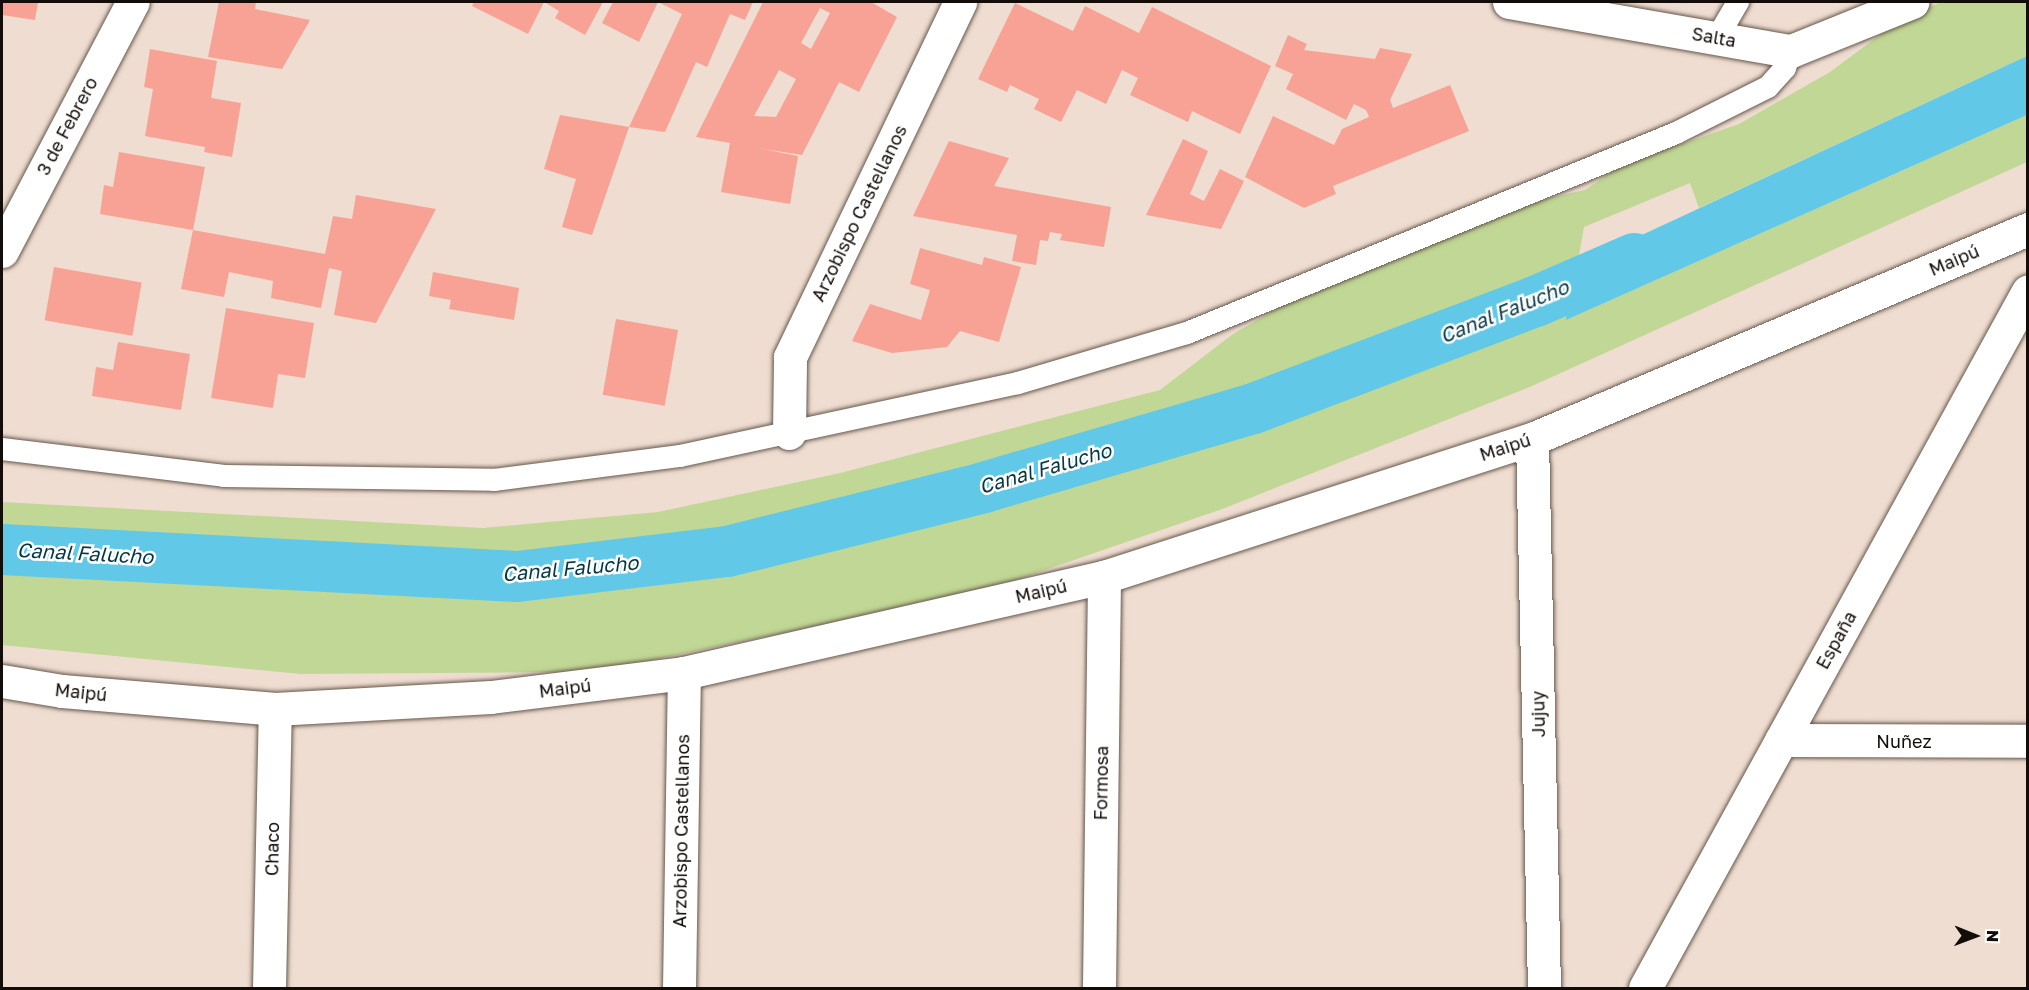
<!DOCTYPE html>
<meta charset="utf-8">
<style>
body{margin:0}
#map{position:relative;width:2029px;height:990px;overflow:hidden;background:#efddd1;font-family:"Golos Text",sans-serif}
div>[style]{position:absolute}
.green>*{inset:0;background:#c1d795}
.water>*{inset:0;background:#61c9e7}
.canal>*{height:51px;margin:-25.5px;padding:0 25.5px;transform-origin:25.5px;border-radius:25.5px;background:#61c9e7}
.building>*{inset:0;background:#f8a296;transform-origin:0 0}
.roads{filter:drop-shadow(0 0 2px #66574c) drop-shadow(0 0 2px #66574c)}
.service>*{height:22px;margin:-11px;padding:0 11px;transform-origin:11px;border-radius:11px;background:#fff}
.minor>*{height:33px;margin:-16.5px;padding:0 16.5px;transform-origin:16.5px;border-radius:16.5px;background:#fff}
.tertiary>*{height:33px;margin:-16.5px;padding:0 16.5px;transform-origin:16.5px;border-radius:16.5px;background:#fff}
span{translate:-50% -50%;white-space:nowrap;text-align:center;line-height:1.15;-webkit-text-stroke:5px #fff;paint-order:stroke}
.street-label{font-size:18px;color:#130d09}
.water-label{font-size:20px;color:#053744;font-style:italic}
.frame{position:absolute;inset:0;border:3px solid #130d09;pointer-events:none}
.north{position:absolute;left:1945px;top:906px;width:60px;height:60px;-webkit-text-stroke:4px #fff;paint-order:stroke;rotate:91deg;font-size:16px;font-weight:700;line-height:24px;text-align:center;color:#130d09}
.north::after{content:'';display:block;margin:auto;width:21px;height:27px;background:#130d09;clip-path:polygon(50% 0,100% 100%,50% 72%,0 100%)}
</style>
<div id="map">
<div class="green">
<div style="clip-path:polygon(1941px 2px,2027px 2px,2027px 56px,1699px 208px,1690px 183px,1584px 227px,1568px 319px,2027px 115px,2027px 162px,1532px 386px,1225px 508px,981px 592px,594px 672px,301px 674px,2px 645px,2px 502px,483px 528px,658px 512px,840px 473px,1160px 390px,1233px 334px,1306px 292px,1522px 204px,1585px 190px,1650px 145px,1679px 145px,1739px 124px,1830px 72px,1900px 20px)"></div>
</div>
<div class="water">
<div style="clip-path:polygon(2027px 56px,2027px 115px,1566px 320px,1573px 267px)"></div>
</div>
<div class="canal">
<div style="left:2px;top:549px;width:516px;rotate:3deg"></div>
<div style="left:517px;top:576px;width:211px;rotate:-6.8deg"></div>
<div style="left:727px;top:551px;width:264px;rotate:-14deg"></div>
<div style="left:983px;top:487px;width:281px;rotate:-16.3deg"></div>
<div style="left:1253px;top:408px;width:302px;rotate:-20.8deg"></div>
<div style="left:1535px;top:301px;width:108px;rotate:-23.5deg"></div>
</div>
<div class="building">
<div style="clip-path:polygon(2px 2px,38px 2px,35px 20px,2px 15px)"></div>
<div style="clip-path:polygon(219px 2px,256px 2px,255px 9px,310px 20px,282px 69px,208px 57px)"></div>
<div style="clip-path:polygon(474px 2px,603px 2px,585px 35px,555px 18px,559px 11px,544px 2px,528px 34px,472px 6px)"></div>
<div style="clip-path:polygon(613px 2px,753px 2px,745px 20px,730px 14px,707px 67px,696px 62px,665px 132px,629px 127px,592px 235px,562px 227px,576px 179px,544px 169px,560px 115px,629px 127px,682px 14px,658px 2px,639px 42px,602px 23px)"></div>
<div style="clip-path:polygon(evenodd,763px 2px,871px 2px,897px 17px,859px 92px,839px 82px,802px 155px,758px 148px,798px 156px,790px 204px,721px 192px,730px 143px,696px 137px,763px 2px,820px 8px,830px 13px,811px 49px,801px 43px,820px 8px,763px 2px,779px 70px,796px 79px,776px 117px,754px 116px,779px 70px)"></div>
<div style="clip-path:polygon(1015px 3px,1073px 31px,1085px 6px,1139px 33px,1152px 7px,1271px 66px,1240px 134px,1192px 111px,1188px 122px,1130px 95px,1138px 78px,1122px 70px,1106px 104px,1077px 90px,1061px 122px,1034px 109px,1039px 99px,1010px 85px,1007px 92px,978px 79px)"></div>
<div style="clip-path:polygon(1288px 35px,1307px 44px,1304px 50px,1375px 59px,1380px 48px,1412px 54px,1390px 100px,1393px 108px,1450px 85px,1469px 131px,1333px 186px,1336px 194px,1304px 208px,1245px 177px,1273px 116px,1334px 145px,1342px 129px,1369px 117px,1366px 110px,1354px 104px,1346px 120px,1286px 89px,1293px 74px,1275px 66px)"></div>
<div style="clip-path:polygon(150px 49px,217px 61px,211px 98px,241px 103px,232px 157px,204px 152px,205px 147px,145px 136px,153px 89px,144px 87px)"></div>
<div style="clip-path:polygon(1183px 139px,1208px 151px,1190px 194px,1204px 201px,1220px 169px,1244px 181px,1221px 229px,1146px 215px)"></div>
<div style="clip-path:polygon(949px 141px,1009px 158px,994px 186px,1111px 207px,1104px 247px,1060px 240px,1062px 234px,1050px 232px,1048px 241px,1040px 240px,1036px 265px,1012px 261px,1017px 235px,913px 216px)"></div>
<div style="clip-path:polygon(119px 152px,205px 167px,193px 230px,100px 214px,104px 185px,113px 187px)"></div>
<div style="clip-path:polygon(356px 195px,436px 209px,376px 323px,334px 315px,342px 271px,329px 268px,321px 308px,271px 298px,273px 281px,229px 272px,224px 297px,181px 289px,193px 230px,325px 254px,333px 216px,352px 219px)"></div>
<div style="clip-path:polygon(920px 248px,982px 265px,984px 257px,1021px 267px,999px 342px,960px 331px,947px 347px,892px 353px,852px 341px,870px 304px,921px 320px,930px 290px,910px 284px)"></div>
<div style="left:54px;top:267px;width:89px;height:54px;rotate:10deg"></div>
<div style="clip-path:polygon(433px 272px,519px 288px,514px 320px,449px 309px,451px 300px,429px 296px)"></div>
<div style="clip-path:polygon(226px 308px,314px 323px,305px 378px,278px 374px,273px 408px,211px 398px)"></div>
<div style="left:616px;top:319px;width:63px;height:77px;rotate:10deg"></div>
<div style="clip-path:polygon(118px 342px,190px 354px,181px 410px,92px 396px,96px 367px,113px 370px)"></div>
</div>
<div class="roads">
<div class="service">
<div style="left:1717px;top:38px;width:42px;rotate:-59.7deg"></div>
<div style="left:2px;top:449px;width:224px;rotate:6.9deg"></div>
<div style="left:224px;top:476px;width:270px;rotate:0.8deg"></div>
<div style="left:494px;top:480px;width:188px;rotate:-7.4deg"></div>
<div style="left:680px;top:456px;width:346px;rotate:-12.2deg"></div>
<div style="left:1018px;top:383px;width:176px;rotate:-16.5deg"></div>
<div style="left:1187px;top:333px;width:528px;rotate:-22.24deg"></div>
<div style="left:1676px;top:133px;width:103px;rotate:-26.6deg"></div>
<div style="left:1768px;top:87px;width:25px;rotate:-48deg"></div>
<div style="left:1785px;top:68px;width:18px;rotate:-71deg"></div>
</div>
<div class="minor">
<div style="left:1509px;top:2px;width:286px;rotate:9.9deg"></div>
<div style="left:1791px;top:51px;width:131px;rotate:-22deg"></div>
<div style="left:2px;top:251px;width:281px;rotate:-62.3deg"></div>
<div style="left:789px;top:433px;width:76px;rotate:-89.2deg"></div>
<div style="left:790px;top:357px;width:394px;rotate:-64.4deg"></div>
<div style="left:1532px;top:439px;width:549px;rotate:88.75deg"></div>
<div style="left:2px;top:681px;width:61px;rotate:9.5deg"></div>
<div style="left:62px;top:691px;width:214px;rotate:4.8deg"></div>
<div style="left:275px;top:709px;width:216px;rotate:-3.2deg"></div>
<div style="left:491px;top:697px;width:194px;rotate:-7.1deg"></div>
<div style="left:684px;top:673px;width:431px;rotate:-12.9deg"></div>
<div style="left:1104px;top:577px;width:450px;rotate:-17.9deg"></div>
<div style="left:1532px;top:439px;width:539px;rotate:-22.95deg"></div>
<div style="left:1781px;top:740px;width:247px;rotate:0.2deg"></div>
<div style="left:269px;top:988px;width:279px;rotate:-88.8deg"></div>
<div style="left:679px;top:988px;width:315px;rotate:-89.1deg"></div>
<div style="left:1099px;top:988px;width:411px;rotate:-89.3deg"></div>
</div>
<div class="tertiary">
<div style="left:1645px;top:988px;width:795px;rotate:-61.21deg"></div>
</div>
</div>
<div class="street-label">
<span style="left:1714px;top:37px;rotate:10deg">Salta</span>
<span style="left:67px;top:126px;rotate:-62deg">3 de Febrero</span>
<span style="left:859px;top:213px;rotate:-64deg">Arzobispo Castellanos</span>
<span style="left:1954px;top:260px;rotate:-23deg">Maipú</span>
<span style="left:1505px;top:447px;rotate:-18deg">Maipú</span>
<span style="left:1041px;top:591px;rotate:-13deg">Maipú</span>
<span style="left:1836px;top:640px;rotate:-61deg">España</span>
<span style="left:565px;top:688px;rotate:-7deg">Maipú</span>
<span style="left:81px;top:692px;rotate:6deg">Maipú</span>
<span style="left:1538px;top:714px;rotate:-91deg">Jujuy</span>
<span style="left:1904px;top:741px">Nuñez</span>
<span style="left:1101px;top:783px;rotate:-89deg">Formosa</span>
<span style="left:681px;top:831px;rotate:-89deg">Arzobispo Castellanos</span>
<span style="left:272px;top:849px;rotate:-89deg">Chaco</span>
</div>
<div class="water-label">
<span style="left:1504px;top:311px;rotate:-22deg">Canal Falucho</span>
<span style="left:1045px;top:468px;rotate:-16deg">Canal Falucho</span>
<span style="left:85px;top:553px;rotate:3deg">Canal Falucho</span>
<span style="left:570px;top:568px;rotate:-5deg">Canal Falucho</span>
</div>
<div class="frame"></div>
<div class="north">N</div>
</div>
